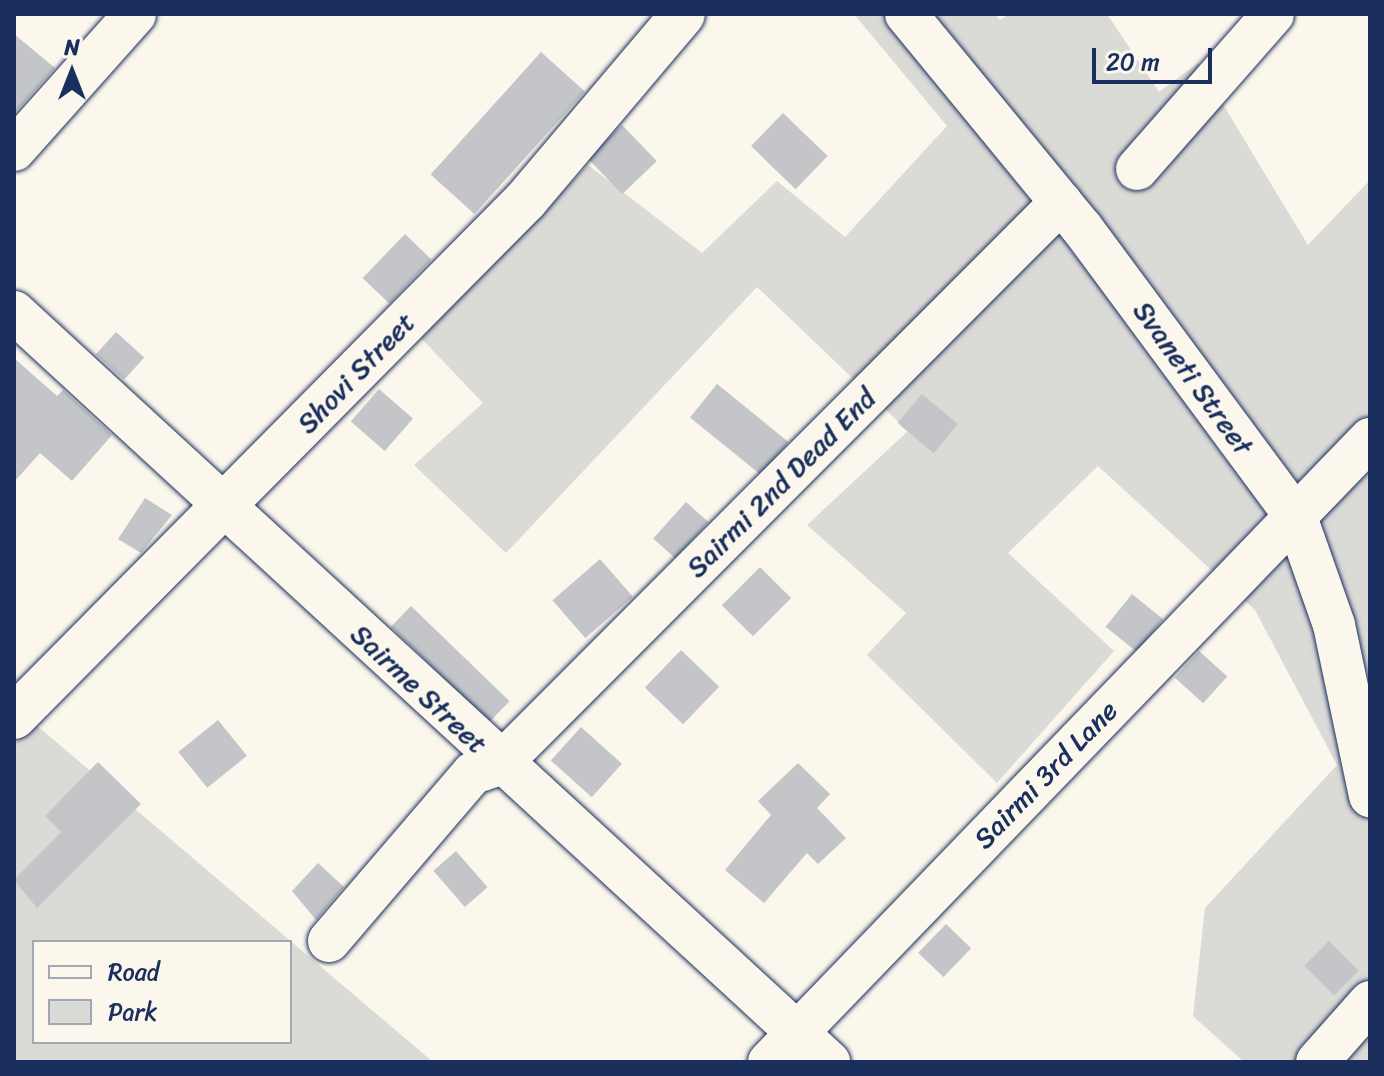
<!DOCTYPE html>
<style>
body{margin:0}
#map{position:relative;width:1384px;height:1076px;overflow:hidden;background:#fbf7ec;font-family:Sriracha,sans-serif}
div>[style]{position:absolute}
.green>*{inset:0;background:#dadad7}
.building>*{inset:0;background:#c3c5c9;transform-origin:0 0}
.roads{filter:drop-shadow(0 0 2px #1b2f5e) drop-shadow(0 0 2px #1b2f5e)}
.minor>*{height:42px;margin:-21px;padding:0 21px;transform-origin:21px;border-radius:21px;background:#fbf7ec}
.tertiary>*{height:44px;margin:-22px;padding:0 22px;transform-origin:22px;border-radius:22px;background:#fbf7ec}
span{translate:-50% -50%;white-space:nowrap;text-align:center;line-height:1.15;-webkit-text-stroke:7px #fbf7ec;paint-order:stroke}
.street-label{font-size:28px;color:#1b2f5e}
.frame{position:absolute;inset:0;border:16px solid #1b2f5e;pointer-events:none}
.legend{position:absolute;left:32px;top:940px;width:260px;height:104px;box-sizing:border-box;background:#fbf7ec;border:2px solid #a1a7b3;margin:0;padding:10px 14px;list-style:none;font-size:24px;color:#1b2f5e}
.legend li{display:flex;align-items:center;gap:16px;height:40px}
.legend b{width:40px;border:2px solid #a1a7b3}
.north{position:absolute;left:32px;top:32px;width:80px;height:80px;-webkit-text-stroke:6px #fbf7ec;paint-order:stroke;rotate:0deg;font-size:22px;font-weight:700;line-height:32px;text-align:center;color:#1b2f5e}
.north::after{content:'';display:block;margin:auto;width:28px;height:36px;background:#1b2f5e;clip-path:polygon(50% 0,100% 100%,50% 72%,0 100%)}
.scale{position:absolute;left:1092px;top:48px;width:120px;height:36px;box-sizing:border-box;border:4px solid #1b2f5e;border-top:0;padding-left:10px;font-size:24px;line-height:28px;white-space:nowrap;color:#1b2f5e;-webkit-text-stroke:6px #fbf7ec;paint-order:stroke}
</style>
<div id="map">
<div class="green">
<div style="clip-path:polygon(854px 14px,995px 14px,1000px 20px,1009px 14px,1107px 14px,1159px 92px,1198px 63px,1308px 245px,1370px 180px,1370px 1062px,1244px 1062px,1193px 1016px,1205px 908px,1337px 765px,1255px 610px,1098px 466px,1008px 553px,1114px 651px,997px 783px,867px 655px,906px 613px,807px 525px,908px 431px,757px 287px,506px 553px,414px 465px,483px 403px,420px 337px,588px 165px,702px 253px,777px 181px,845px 237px,947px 126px)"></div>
<div style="clip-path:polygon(evenodd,35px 724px,433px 1062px,14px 1062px,14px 744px,35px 724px,34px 942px,290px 942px,290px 1042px,34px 1042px,34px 942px)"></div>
</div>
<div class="building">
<div style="clip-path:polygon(14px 34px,55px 68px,14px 114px)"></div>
<div style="left:541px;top:52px;width:59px;height:165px;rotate:42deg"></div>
<div style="left:783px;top:113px;width:62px;height:46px;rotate:44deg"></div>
<div style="left:622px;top:125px;width:50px;height:48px;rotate:46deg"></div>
<div style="left:405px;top:234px;width:37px;height:61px;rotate:44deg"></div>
<div style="left:116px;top:332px;width:38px;height:30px;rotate:42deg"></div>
<div style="clip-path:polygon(14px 358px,57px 396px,63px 390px,112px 435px,72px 481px,40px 453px,14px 482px)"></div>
<div style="left:717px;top:384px;width:92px;height:43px;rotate:39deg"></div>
<div style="left:379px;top:389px;width:45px;height:43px;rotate:41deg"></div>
<div style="left:922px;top:394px;width:47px;height:38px;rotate:40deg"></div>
<div style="clip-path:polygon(145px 498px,172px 515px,141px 553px,118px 539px)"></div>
<div style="left:686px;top:502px;width:30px;height:49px;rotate:42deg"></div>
<div style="left:600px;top:559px;width:50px;height:63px;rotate:49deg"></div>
<div style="left:760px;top:567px;width:44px;height:54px;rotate:45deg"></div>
<div style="left:1132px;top:594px;width:40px;height:42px;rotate:39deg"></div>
<div style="left:411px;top:606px;width:137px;height:29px;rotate:44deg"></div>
<div style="left:681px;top:650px;width:53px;height:52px;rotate:44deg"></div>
<div style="left:1199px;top:651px;width:38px;height:36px;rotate:42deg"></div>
<div style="left:218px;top:720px;width:46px;height:51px;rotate:51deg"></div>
<div style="left:581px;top:727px;width:55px;height:45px;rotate:42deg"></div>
<div style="clip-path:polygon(98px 762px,141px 804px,37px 908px,14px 880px,61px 832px,45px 816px)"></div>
<div style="clip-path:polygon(798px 763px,830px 794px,817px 808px,846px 838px,818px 864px,807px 853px,764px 903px,725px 870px,771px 815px,758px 801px)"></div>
<div style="left:456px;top:851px;width:48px;height:30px;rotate:49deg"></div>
<div style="clip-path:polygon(318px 863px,344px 887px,316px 920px,292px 891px)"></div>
<div style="left:946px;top:924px;width:35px;height:40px;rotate:44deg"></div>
<div style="left:1329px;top:941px;width:42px;height:35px;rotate:45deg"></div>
</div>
<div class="roads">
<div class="minor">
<div style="left:906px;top:14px;width:277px;rotate:50.6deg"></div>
<div style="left:1082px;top:228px;width:360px;rotate:53.5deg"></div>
<div style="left:1296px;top:517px;width:114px;rotate:70.6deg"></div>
<div style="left:1334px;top:625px;width:175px;rotate:78.1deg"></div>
<div style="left:14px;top:150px;width:182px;rotate:-48.3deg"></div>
<div style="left:1137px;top:169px;width:206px;rotate:-48.7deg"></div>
<div style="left:14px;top:312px;width:1108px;rotate:42.62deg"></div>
<div style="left:329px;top:941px;width:221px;rotate:-49.4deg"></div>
<div style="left:473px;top:773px;width:28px;rotate:-18deg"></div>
<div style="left:500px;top:764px;width:794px;rotate:-45.05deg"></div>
<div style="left:769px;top:1062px;width:866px;rotate:-46.03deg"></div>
<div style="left:1317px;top:1062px;width:80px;rotate:-48.5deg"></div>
</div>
<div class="tertiary">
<div style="left:14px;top:717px;width:728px;rotate:-45.28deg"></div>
<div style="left:526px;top:200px;width:243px;rotate:-49.8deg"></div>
</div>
</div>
<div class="street-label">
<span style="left:356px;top:373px;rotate:-46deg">Shovi Street</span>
<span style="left:1193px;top:378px;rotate:54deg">Svaneti Street</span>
<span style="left:781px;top:483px;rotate:-45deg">Sairmi 2nd Dead End</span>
<span style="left:419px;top:689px;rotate:43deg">Sairme Street</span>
<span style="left:1046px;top:775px;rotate:-46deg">Sairmi 3rd Lane</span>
</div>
<div class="frame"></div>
<ul class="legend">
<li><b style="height:10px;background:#fbf7ec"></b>Road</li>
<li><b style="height:22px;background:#dadad7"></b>Park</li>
</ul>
<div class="north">N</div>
<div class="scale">20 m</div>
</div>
